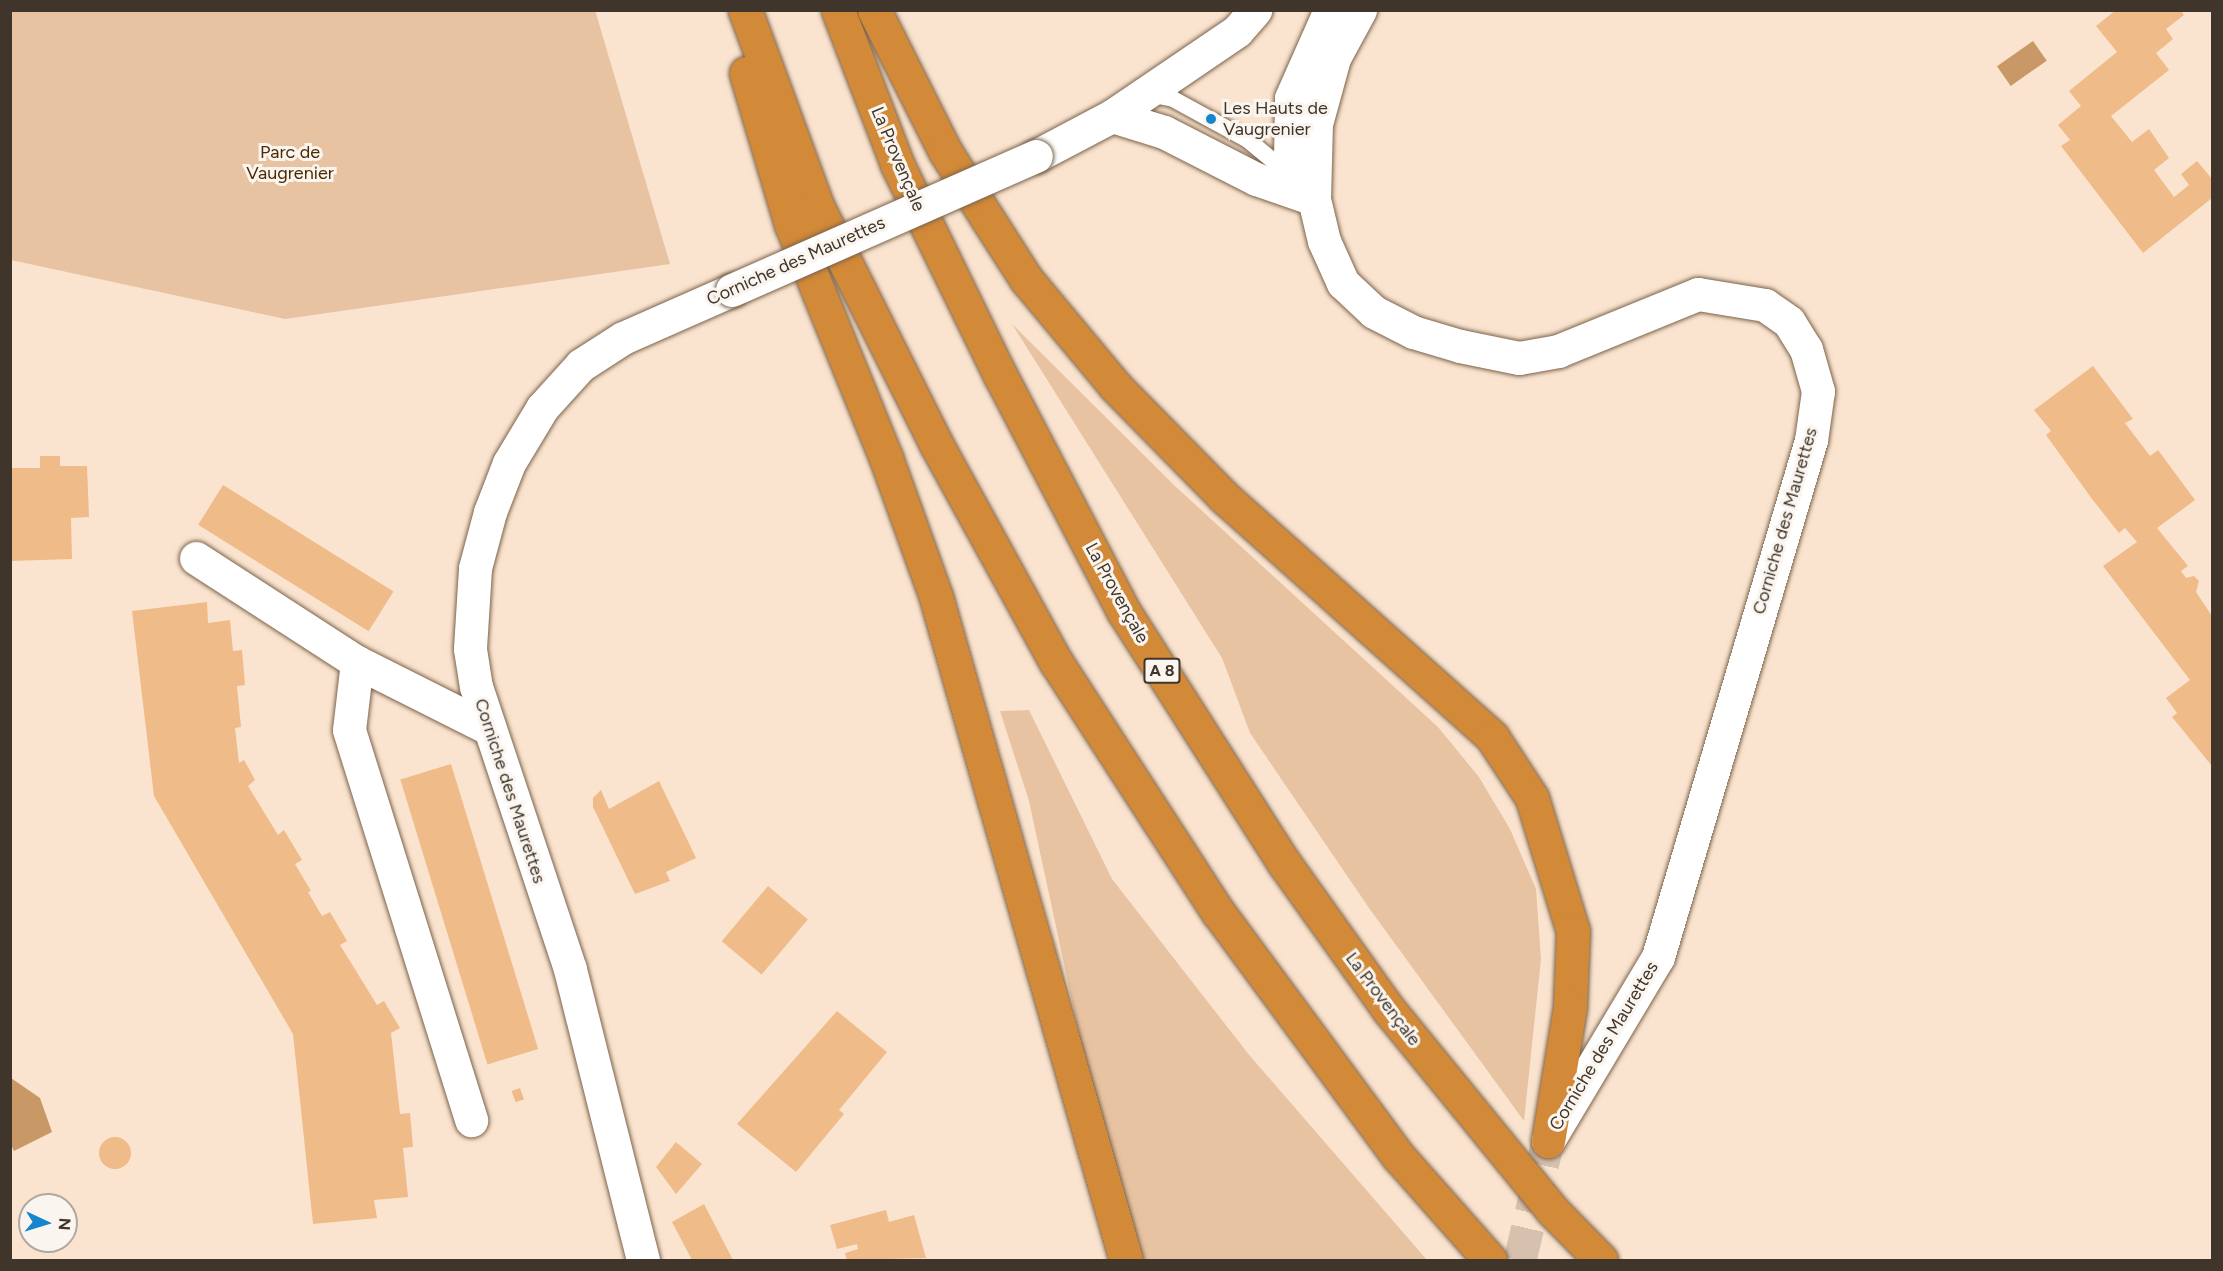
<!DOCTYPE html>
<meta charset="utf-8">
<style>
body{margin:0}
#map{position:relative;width:2223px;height:1271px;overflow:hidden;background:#fbe4cf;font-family:Figtree,sans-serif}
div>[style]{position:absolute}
.green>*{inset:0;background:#e7c3a1}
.water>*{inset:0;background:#c99867;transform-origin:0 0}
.building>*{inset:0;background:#eebb89;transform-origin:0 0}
.round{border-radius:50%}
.secondary-tunnel>*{height:33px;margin-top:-16.5px;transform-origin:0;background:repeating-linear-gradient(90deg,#d6c1ae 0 33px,transparent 0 49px)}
.roads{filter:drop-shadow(0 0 2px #7b634b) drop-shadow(0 0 2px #7b634b)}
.service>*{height:16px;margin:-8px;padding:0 8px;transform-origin:8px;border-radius:8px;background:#fff}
.minor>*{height:33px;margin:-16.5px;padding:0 16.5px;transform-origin:16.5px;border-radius:16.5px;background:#fff}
.tertiary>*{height:33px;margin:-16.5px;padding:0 16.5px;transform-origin:16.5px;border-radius:16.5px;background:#fff}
.motorway>*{height:33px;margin:-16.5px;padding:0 16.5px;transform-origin:16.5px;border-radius:16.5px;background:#d28938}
.bridges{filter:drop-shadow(0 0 2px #7b634b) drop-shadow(0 0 2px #7b634b)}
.tertiary-bridge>*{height:33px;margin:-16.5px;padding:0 16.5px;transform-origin:16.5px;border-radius:16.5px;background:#fff}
.dots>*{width:16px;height:16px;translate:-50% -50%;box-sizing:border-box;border:3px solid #fbf5f0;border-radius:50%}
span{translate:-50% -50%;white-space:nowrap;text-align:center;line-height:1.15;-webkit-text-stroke:6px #fbf5f0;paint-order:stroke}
.shield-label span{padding:2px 4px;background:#fbf5f0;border:2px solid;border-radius:4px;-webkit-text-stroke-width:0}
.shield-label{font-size:16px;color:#40352a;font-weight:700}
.poi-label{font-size:18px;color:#40352a}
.left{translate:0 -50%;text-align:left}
.park-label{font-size:18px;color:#4b2a01}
.street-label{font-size:18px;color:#40352a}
.frame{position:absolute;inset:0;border:12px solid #40352a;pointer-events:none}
.north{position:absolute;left:18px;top:1193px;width:60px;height:60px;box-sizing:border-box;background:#fbf5f0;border:2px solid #b0a8a1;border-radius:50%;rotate:94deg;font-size:16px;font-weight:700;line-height:24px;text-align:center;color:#40352a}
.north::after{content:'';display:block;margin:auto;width:21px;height:27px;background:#1585ce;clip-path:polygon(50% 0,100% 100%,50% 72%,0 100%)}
</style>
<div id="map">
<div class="green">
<div style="clip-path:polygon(595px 10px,670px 264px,285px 319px,11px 260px,11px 11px)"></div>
<div style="clip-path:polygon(1012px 324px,1175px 486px,1438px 727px,1479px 777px,1510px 829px,1536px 889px,1541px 959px,1524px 1121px,1369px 908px,1250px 733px,1222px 658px)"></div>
<div style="clip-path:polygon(1029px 710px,1112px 879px,1250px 1056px,1427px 1260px,1142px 1260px,1084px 1057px,1029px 801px,1000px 711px)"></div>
</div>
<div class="water">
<div style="left:2033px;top:41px;width:24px;height:44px;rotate:55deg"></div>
<div style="clip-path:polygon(11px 1078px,40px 1098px,52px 1132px,14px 1151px,11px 1145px)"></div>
</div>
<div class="building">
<div style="clip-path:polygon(2116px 10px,2180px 10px,2184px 15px,2166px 29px,2173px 39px,2156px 53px,2169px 70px,2111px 116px,2132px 142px,2149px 129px,2169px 158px,2154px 170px,2174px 197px,2189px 185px,2181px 174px,2197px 161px,2212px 179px,2212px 198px,2143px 253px,2061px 146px,2070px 140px,2058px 125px,2081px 106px,2069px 91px,2117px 52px,2096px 26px)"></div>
<div style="clip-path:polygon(2093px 366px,2133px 419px,2125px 423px,2150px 456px,2158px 450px,2195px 500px,2157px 528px,2188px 566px,2181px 571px,2186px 578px,2194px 576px,2199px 581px,2196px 592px,2212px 616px,2212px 766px,2172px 717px,2177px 713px,2166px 698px,2190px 680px,2103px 566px,2137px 542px,2125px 528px,2119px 533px,2092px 499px,2046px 435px,2051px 431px,2034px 410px)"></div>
<div style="clip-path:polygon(40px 456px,60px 456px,60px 466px,87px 466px,89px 517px,71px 518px,72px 559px,10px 561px,10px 468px,40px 468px)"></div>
<div style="left:223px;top:485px;width:201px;height:47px;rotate:32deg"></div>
<div style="clip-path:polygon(207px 602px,208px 623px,230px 620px,233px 651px,242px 650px,245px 685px,237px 686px,241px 727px,235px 728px,239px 763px,244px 760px,255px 780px,248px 786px,278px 835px,284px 830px,302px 860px,295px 864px,311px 891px,308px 892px,322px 916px,330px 912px,347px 941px,340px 945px,377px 1005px,384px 1001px,400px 1028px,391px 1033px,400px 1114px,410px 1113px,413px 1147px,403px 1148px,408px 1197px,374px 1200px,377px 1218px,313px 1224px,293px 1034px,154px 796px,132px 611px)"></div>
<div style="left:451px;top:764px;width:298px;height:53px;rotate:73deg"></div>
<div style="clip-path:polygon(659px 781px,696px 858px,666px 872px,670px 881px,635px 894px,593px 807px,593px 798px,601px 790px,609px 809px)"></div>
<div style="left:768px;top:886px;width:52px;height:72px;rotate:40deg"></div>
<div style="clip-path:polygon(837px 1011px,887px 1052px,839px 1110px,844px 1114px,796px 1172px,737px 1124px)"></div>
<div style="left:520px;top:1088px;width:12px;height:9px;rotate:70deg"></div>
<div class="round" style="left:99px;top:1137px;width:32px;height:32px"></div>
<div style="clip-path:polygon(676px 1142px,702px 1164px,676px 1194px,656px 1167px)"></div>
<div style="clip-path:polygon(704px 1204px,733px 1260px,692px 1260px,672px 1222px)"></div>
<div style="clip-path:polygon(886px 1210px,889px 1222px,914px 1215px,926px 1258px,847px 1260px,845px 1253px,858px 1249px,857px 1244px,837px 1249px,830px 1225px)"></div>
</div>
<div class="secondary-tunnel">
<div style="left:1520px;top:1260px;width:122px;rotate:-76.8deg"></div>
</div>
<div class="roads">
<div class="service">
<div style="left:1148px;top:94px;width:25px;rotate:11deg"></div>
<div style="left:1173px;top:99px;width:85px;rotate:28.7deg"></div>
<div style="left:1248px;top:140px;width:55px;rotate:39.8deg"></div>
</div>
<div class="minor">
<div style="left:1112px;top:116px;width:151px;rotate:-34.2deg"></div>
<div style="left:1237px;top:31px;width:28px;rotate:-49deg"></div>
<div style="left:1314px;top:199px;width:48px;rotate:-120.3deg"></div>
<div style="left:1290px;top:158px;width:60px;rotate:-89deg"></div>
<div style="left:1291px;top:98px;width:96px;rotate:-66.1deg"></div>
<div style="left:1314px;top:199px;width:75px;rotate:-88.5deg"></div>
<div style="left:1316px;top:124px;width:68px;rotate:-74.7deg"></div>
<div style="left:1334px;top:58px;width:55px;rotate:-61.6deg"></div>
<div style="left:196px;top:558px;width:192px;rotate:32.9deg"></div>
<div style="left:357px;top:662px;width:144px;rotate:26.7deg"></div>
<div style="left:357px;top:662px;width:68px;rotate:96.7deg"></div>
<div style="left:349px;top:730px;width:409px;rotate:72.6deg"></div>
</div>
<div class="tertiary">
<div style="left:1036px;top:156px;width:86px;rotate:-27.8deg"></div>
<div style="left:1112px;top:116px;width:54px;rotate:17.1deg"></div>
<div style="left:1164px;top:132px;width:103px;rotate:27.1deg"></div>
<div style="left:1256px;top:179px;width:61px;rotate:19deg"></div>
<div style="left:1314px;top:199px;width:43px;rotate:76.6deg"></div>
<div style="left:1324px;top:241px;width:46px;rotate:65.7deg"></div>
<div style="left:1343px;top:283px;width:42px;rotate:43.1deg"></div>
<div style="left:1374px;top:312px;width:44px;rotate:27.1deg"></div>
<div style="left:1413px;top:332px;width:49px;rotate:16.6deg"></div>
<div style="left:1460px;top:346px;width:60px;rotate:11.5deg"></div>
<div style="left:1519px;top:358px;width:40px;rotate:-10deg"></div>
<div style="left:1558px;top:351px;width:151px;rotate:-22.2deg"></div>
<div style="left:1698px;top:294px;width:68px;rotate:9.3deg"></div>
<div style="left:1765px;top:305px;width:29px;rotate:35deg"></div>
<div style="left:1789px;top:322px;width:32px;rotate:58deg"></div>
<div style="left:1806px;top:349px;width:44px;rotate:74.1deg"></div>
<div style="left:1818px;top:391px;width:49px;rotate:98.1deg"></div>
<div style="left:1811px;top:440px;width:539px;rotate:106.49deg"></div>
<div style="left:1658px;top:957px;width:214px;rotate:120.9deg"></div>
<div style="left:643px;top:1260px;width:300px;rotate:-104.1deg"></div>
<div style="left:570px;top:969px;width:297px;rotate:-108.4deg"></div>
<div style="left:476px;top:687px;width:39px;rotate:-99deg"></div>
<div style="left:470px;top:648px;width:80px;rotate:-86.4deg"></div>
<div style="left:475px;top:568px;width:58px;rotate:-75deg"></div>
<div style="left:490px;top:512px;width:53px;rotate:-68.8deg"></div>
<div style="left:509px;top:463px;width:64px;rotate:-59deg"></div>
<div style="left:542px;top:408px;width:58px;rotate:-47.8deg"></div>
<div style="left:581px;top:365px;width:50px;rotate:-32.7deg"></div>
<div style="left:623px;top:338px;width:119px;rotate:-23.8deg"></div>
</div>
<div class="motorway">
<div style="left:745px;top:10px;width:209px;rotate:69.8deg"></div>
<div style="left:817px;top:206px;width:266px;rotate:63.4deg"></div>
<div style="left:936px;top:444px;width:249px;rotate:61.2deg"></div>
<div style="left:1056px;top:662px;width:298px;rotate:57.1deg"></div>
<div style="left:1218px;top:912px;width:303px;rotate:53.6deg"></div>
<div style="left:1398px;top:1156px;width:139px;rotate:48.5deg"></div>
<div style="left:838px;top:10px;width:165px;rotate:69deg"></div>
<div style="left:897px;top:164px;width:235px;rotate:64deg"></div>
<div style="left:1000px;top:375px;width:267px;rotate:62.4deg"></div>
<div style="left:1124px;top:612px;width:298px;rotate:57.5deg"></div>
<div style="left:1284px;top:863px;width:181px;rotate:54.5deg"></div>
<div style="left:1389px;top:1010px;width:258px;rotate:50.8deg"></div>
<div style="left:1552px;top:1210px;width:70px;rotate:45.6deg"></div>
<div style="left:874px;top:10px;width:158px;rotate:63.3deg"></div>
<div style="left:945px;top:151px;width:79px;rotate:57.9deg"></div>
<div style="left:987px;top:218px;width:72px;rotate:57.4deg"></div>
<div style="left:1026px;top:279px;width:139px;rotate:50.2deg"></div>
<div style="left:1115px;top:386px;width:156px;rotate:45.5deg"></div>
<div style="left:1224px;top:497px;width:360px;rotate:41.8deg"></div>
<div style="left:1492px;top:737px;width:73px;rotate:56.7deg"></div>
<div style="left:1532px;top:798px;width:139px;rotate:72.9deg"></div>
<div style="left:1573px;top:931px;width:76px;rotate:92.3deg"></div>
<div style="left:1570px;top:1007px;width:136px;rotate:99.3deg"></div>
<div style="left:746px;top:73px;width:158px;rotate:73.4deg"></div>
<div style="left:791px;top:224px;width:253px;rotate:67.9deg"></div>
<div style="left:886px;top:458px;width:148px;rotate:70.2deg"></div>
<div style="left:936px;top:597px;width:690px;rotate:74.01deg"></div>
</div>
</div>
<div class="bridges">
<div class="tertiary-bridge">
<div style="left:732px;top:290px;width:332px;rotate:-23.8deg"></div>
</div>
</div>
<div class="dots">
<div style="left:1211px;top:119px;background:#1585ce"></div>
</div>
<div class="shield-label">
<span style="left:1162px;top:671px">A 8</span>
</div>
<div class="poi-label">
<span class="left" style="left:1223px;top:119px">Les Hauts de<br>Vaugrenier</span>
</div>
<div class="park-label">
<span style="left:290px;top:163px">Parc de<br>Vaugrenier</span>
</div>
<div class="street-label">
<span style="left:898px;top:159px;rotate:67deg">La Provençale</span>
<span style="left:796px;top:261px;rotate:-24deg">Corniche des Maurettes</span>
<span style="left:1785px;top:521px;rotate:-74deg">Corniche des Maurettes</span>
<span style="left:1117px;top:593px;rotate:61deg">La Provençale</span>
<span style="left:510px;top:791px;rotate:72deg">Corniche des Maurettes</span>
<span style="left:1383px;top:999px;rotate:53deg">La Provençale</span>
<span style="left:1604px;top:1046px;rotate:-59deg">Corniche des Maurettes</span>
</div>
<div class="frame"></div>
<div class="north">N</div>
</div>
